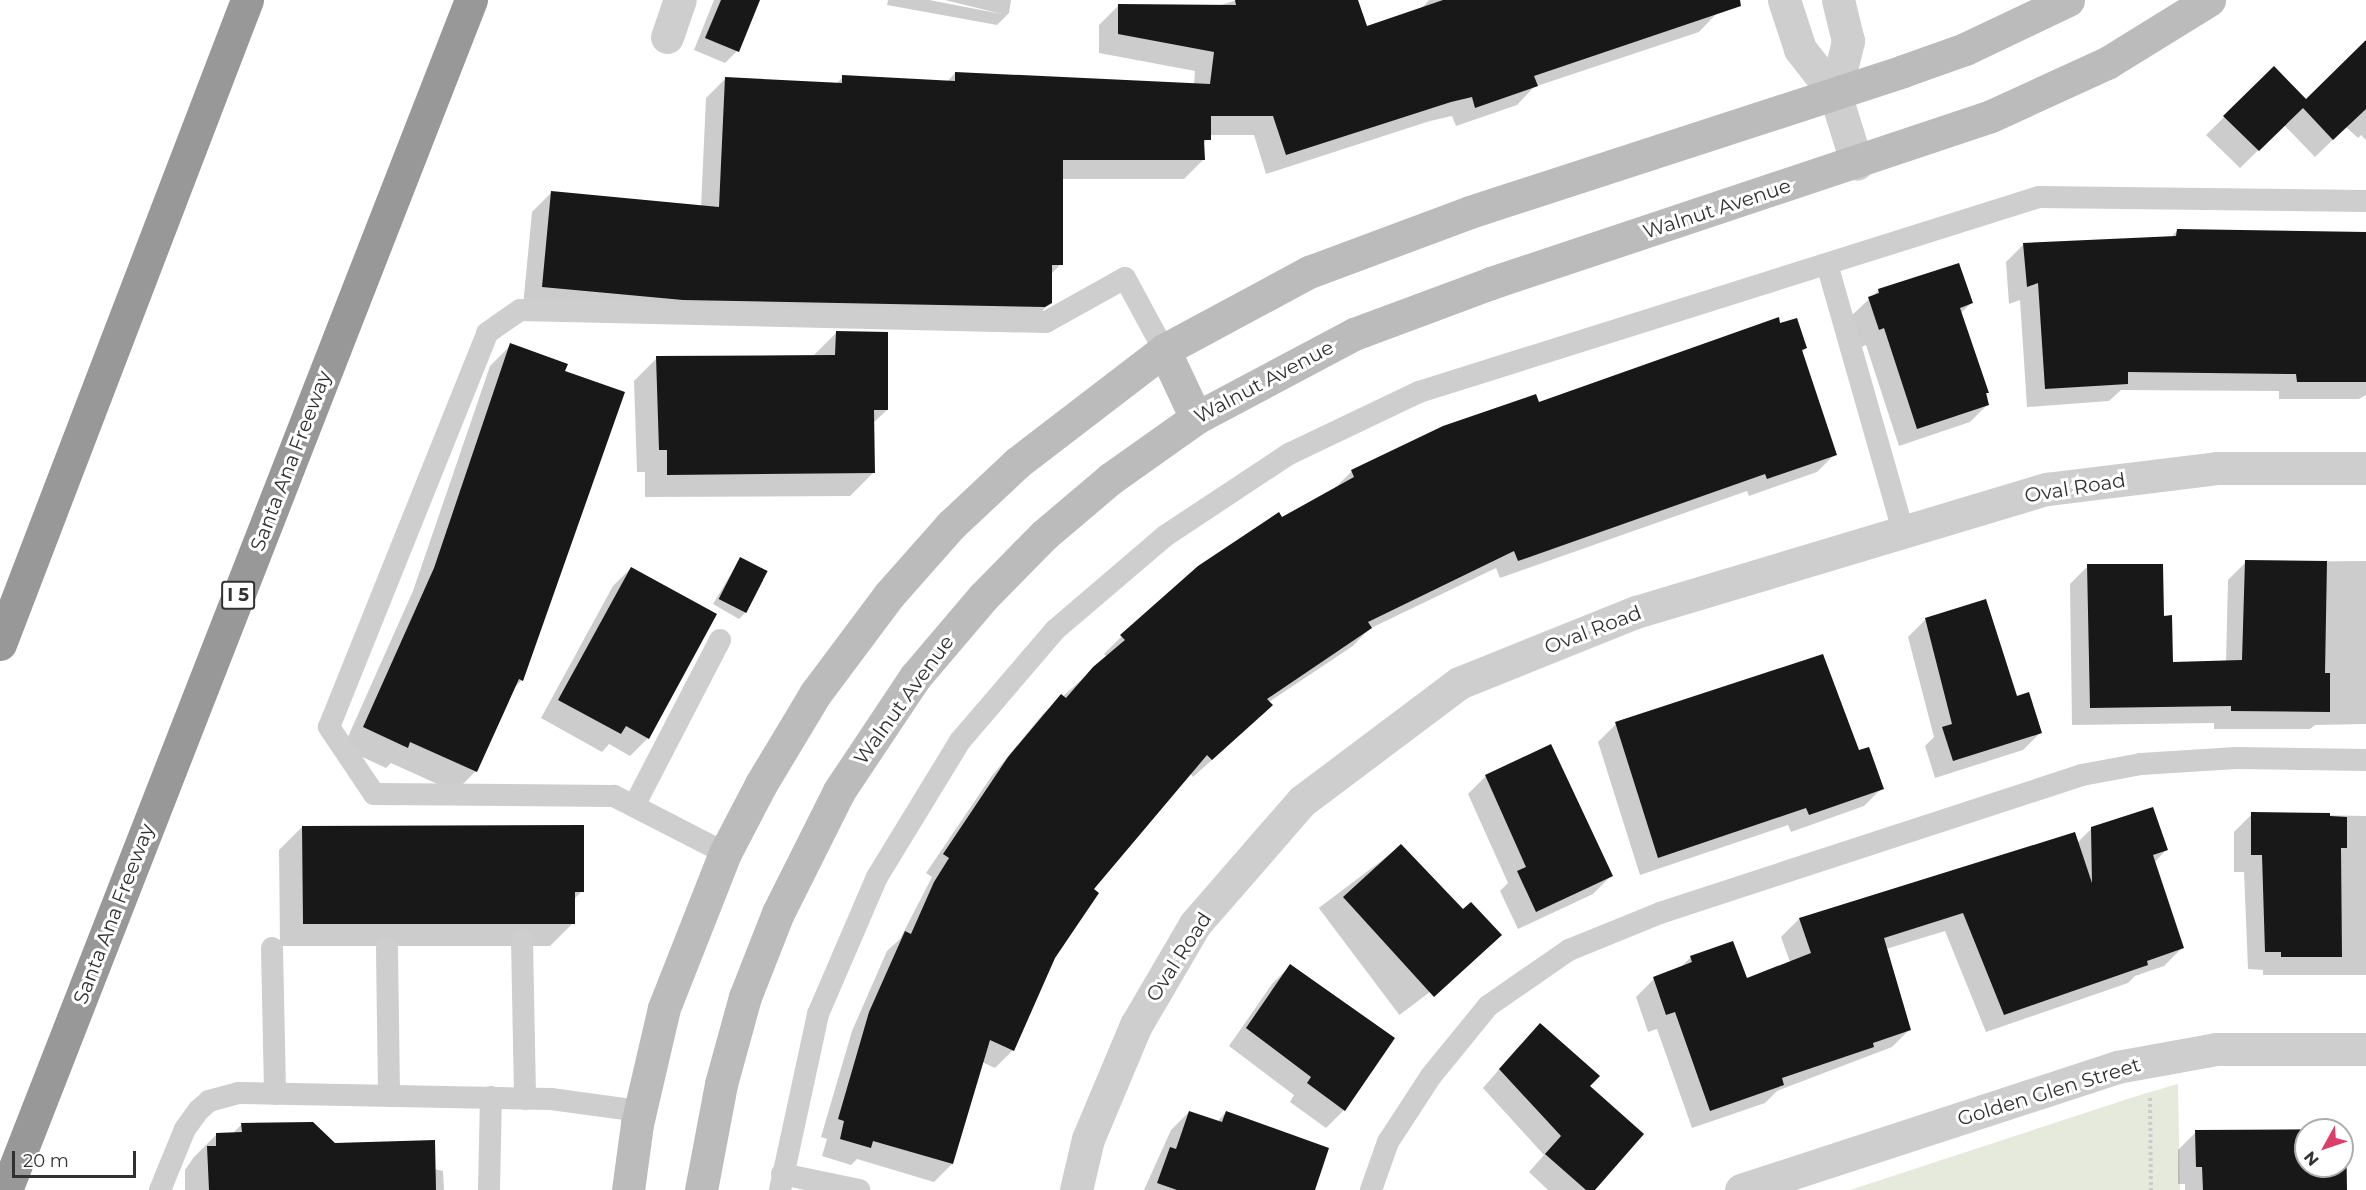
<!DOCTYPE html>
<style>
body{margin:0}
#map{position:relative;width:2366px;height:1190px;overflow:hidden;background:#fff;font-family:Montserrat,sans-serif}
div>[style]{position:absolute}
.green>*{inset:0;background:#e6eadd}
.shadow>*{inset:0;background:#0003;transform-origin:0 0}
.building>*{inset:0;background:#181818;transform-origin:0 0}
.path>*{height:4px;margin-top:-2px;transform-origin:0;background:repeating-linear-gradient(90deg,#cbcbcb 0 3px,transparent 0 6px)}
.service>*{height:22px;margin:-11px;padding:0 11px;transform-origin:11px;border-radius:11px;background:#cecece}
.minor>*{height:33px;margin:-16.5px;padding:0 16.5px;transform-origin:16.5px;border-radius:16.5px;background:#cecece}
.secondary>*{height:33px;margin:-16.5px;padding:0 16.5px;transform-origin:16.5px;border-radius:16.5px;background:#bbb}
.motorway>*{height:33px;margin:-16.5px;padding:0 16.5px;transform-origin:16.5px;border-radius:16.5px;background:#989898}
span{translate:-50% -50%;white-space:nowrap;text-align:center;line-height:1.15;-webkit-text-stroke:6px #fff;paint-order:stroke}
.shield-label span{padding:2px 4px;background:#fff;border:2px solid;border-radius:4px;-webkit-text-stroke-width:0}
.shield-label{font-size:18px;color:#313131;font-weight:700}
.street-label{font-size:20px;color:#313131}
.north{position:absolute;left:2294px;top:1118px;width:60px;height:60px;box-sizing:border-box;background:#fff;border:2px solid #adadad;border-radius:50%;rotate:230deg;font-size:16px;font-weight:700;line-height:24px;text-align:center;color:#313131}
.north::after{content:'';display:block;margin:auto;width:21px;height:27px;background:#dd3d69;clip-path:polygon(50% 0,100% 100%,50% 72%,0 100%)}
.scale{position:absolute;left:12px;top:1151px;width:124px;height:27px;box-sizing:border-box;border:3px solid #313131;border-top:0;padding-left:8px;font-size:18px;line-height:21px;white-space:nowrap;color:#313131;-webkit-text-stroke:4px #fff;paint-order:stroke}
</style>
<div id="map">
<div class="green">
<div style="clip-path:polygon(2178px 1084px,2180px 1190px,1850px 1190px,2143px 1094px)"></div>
</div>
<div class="shadow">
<div style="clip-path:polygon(714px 0,758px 0,737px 51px,725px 63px,694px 50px)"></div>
<div style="clip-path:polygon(888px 0,929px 0,1002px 14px,945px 0,1011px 0,1009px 13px,997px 25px,887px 5px)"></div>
<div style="clip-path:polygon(1237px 0,1357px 0,1366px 28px,1420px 10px,1429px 0,1714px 0,1718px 12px,1699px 32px,1534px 87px,1517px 105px,1456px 126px,1452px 116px,1430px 121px,1266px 174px,1254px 135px,1209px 135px,1203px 145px,1203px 160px,1184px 179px,1062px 179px,1061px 264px,1050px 275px,1050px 303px,1031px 322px,523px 306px,532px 212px,551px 193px,701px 207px,706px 98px,725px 79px,836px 84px,843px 77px,947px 82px,955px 73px,1194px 85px,1195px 71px,1099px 53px,1099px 25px,1119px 5px,1218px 6px)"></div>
<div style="clip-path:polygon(2366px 63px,2366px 140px,2361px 135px,2358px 138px,2346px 127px,2315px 157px,2284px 125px,2240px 168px,2206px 135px,2274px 68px,2306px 101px)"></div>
<div style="clip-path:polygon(2177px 231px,2366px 233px,2366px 395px,2359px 399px,2279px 399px,2279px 391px,2121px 390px,2109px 401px,2027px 407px,2020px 300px,2009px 304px,2006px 262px,2024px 244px,2171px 237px)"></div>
<div style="clip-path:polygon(1879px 290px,1971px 303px,1960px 314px,1987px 393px,1988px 404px,1970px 422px,1899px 446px,1866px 345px,1861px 347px,1851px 316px)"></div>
<div style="clip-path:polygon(1779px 325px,1806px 348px,1801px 353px,1835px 454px,1817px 472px,1749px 496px,1747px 491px,1500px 578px,1496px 568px,1369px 629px,1353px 646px,1269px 702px,1253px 723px,1193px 777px,1190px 773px,1092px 890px,1054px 957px,1013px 1050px,995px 1068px,982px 1062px,952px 1164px,934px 1182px,857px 1159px,851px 1165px,822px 1156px,827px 1139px,821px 1137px,852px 1031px,887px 951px,900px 939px,932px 877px,926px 873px,991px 777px,1043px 714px,1107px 657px,1104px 654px,1122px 636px,1282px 519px,1334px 489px,1352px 471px)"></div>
<div style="clip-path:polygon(837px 332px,887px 410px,872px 424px,873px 473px,850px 496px,645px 497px,645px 472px,637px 472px,634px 381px,657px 358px,814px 355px)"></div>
<div style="clip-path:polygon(511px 345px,522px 680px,513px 689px,476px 771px,455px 792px,391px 763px,386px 768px,343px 748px,413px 591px,490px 366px)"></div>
<div style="clip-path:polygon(740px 559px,745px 613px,739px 619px,713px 604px)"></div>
<div style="clip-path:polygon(2366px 561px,2366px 724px,2315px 725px,2310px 729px,2214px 729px,2214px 723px,2072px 725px,2070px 584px,2088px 566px,2163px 617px,2172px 664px,2226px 662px,2228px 580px,2246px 562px)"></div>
<div style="clip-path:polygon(631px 568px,648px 738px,630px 756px,609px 744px,602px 752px,541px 718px,613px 586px)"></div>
<div style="clip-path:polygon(1926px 619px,2016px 698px,2041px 732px,2023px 750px,1935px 778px,1925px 746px,1934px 737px,1908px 637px)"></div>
<div style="clip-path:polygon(1616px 724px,1859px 752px,1882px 788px,1864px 806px,1791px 832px,1788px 825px,1640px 875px,1598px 742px)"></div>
<div style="clip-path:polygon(1486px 776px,1611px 876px,1593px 894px,1518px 929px,1500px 891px,1508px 883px,1468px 794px)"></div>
<div style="clip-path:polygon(2252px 814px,2366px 816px,2366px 975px,2263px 975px,2263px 970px,2248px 969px,2244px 872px,2234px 872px,2234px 832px)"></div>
<div style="clip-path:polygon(302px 827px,582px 891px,573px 900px,573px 923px,550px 946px,280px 946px,279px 850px)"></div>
<div style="clip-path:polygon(2092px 828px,2166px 850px,2154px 863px,2182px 948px,2164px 966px,2135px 976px,2128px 983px,1986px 1032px,1945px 931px,1886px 949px,1910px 1029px,1892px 1047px,1777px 1091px,1765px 1103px,1692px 1128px,1657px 1029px,1648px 1032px,1636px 997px,1654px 979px,1680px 968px,1691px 957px,1746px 980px,1790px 962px,1781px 937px,1799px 919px,2077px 843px)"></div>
<div style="left:1401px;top:846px;width:134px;height:103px;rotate:53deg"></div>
<div style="clip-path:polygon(1290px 966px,1344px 1110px,1326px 1128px,1290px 1102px,1294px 1095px,1229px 1046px,1272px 984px)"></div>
<div style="clip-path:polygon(1522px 1043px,1593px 1190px,1548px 1190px,1529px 1172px,1544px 1155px,1483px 1088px)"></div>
<div style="clip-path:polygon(1189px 1112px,1217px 1122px,1226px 1112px,1313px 1190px,1144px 1190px,1171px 1130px)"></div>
<div style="clip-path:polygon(242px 1124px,443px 1171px,444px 1190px,185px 1190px,185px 1170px,194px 1157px,217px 1134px,232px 1134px)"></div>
<div style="clip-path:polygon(2306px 1131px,2306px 1166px,2342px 1166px,2342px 1131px,2346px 1190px,2185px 1190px,2185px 1184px,2178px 1184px,2178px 1150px,2196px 1132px)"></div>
</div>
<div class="building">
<div style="clip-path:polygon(721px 0,760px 0,739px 52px,705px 38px)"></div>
<div style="clip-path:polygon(1235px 0,1358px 0,1367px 26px,1443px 0,1740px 0,1741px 6px,1534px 76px,1538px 86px,1475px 108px,1472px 97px,1451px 102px,1286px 155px,1273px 116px,1211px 116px,1211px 140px,1204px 140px,1205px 160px,1063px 160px,1063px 265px,1052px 265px,1052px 303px,1045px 307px,683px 300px,542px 287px,551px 191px,719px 207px,725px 77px,842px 83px,842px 75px,955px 81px,955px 72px,1210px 84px,1214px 52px,1118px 34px,1118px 4px,1236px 5px)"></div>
<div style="clip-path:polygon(2366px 40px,2366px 109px,2333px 140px,2303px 108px,2259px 151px,2223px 116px,2274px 66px,2306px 99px)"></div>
<div style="clip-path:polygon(2177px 229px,2366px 232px,2366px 382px,2297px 382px,2296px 374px,2128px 372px,2128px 384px,2045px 389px,2038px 283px,2027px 287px,2023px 243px,2176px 236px)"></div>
<div style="clip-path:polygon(1959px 263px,1973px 303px,1960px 308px,1989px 393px,1986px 393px,1989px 405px,1917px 429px,1884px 328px,1879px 330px,1868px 297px,1879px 293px,1878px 289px)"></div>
<div style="clip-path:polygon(1779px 317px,1780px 323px,1797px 318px,1807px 348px,1802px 350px,1837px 455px,1767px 479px,1765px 474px,1518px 561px,1514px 551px,1368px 622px,1372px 628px,1267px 699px,1273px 705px,1212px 760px,1207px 755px,1094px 889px,1099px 893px,1055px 958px,1014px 1051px,990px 1040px,953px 1164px,873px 1141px,871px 1148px,840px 1139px,844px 1121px,838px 1119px,869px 1012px,905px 931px,911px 934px,934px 882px,949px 858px,943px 854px,1008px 757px,1061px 694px,1066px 698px,1093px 667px,1125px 640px,1120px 635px,1198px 566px,1279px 512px,1282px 517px,1354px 477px,1351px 470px,1443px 426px,1536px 394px,1539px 402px)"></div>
<div style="clip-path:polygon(836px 331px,888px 332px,888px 410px,874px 410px,875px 473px,667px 475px,667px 450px,659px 450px,656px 356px,835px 355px)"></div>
<div style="clip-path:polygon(510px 343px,568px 364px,565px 371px,625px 392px,523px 681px,519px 679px,477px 772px,410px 742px,408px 748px,363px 727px,434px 568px)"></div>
<div style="left:740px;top:557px;width:31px;height:47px;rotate:27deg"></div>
<div style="clip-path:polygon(2245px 560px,2327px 561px,2325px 673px,2330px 673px,2330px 712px,2231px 711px,2231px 706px,2090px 708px,2087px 564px,2163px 564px,2164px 616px,2172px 615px,2173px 662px,2242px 660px)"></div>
<div style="clip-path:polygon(631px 567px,717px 614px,649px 739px,626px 726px,621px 734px,558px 700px)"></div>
<div style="clip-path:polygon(1986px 599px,2017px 696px,2029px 692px,2042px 733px,1953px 761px,1942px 727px,1952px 724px,1925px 618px)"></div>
<div style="clip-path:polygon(1823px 654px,1859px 750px,1869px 747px,1884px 789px,1809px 815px,1806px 808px,1658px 858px,1615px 722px)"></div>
<div style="clip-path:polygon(1551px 744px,1613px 876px,1536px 912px,1517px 871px,1526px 867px,1485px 775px)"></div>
<div style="clip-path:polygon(2153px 807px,2168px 850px,2153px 855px,2184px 948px,2147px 961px,2148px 965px,2004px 1015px,1963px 913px,1884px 938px,1911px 1030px,1873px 1043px,1874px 1047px,1782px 1078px,1784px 1085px,1710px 1111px,1675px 1012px,1666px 1015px,1653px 977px,1692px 962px,1690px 956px,1733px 941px,1747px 978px,1811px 953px,1799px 918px,2075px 832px,2092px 883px,2091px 827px)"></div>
<div style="clip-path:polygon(2251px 812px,2330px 813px,2330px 816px,2347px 817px,2347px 848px,2341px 848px,2342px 957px,2281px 957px,2281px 952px,2265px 952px,2262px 855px,2251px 855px)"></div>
<div style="clip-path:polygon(584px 825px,584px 892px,575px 892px,575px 924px,303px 924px,302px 826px)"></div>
<div style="clip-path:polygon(1401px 844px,1463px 909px,1471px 902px,1502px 935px,1434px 997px,1343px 897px)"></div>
<div style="clip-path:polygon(1290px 964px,1395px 1038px,1345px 1111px,1307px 1083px,1311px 1077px,1246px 1028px)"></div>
<div style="clip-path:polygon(1540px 1023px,1600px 1076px,1590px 1086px,1644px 1134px,1595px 1190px,1586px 1190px,1545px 1154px,1561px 1136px,1499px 1069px)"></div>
<div style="clip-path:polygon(1189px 1111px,1222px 1122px,1226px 1111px,1329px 1148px,1315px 1190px,1177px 1190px,1157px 1183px,1170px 1147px,1176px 1149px)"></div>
<div style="clip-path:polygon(313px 1122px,335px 1143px,435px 1140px,436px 1190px,209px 1190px,207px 1146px,216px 1146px,216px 1133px,242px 1132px,241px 1123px)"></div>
<div style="clip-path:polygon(evenodd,2346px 1129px,2347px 1190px,2203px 1190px,2202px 1167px,2196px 1167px,2195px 1130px,2346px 1129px,2306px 1130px,2342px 1130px,2342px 1166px,2306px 1166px,2306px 1130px)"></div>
</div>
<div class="path">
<div style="left:2150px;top:1098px;width:92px;rotate:89.4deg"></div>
</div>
<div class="service">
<div style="left:1827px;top:264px;width:278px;rotate:74.1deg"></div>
<div style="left:634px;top:806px;width:187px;rotate:-62.6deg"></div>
<div style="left:725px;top:853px;width:125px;rotate:-152.8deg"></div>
<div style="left:614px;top:796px;width:240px;rotate:-179.5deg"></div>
<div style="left:374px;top:794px;width:81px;rotate:-123.9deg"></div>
<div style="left:329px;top:727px;width:424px;rotate:-68.1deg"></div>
<div style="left:487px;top:333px;width:40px;rotate:-34.9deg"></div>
<div style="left:520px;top:310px;width:526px;rotate:1.31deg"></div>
<div style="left:1046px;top:322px;width:90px;rotate:-29.1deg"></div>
<div style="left:1125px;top:278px;width:82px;rotate:61.6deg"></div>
<div style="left:522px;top:940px;width:159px;rotate:88.9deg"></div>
<div style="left:272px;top:948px;width:146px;rotate:88.8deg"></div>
<div style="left:387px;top:949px;width:147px;rotate:89.2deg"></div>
<div style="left:782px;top:1174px;width:79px;rotate:11.7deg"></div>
<div style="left:160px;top:1190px;width:66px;rotate:-67.7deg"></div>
<div style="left:185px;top:1129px;width:24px;rotate:-54deg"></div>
<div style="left:199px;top:1110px;width:13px;rotate:-42deg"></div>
<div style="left:209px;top:1101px;width:30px;rotate:-15deg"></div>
<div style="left:238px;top:1093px;width:313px;rotate:1.1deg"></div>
<div style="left:551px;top:1099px;width:90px;rotate:7.7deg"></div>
<div style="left:489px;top:1190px;width:93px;rotate:-88.8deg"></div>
<div style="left:780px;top:1190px;width:180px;rotate:-77.8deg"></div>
<div style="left:818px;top:1014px;width:149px;rotate:-66.7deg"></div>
<div style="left:877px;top:877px;width:159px;rotate:-58.6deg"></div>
<div style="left:960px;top:741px;width:146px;rotate:-49.4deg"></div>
<div style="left:1055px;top:630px;width:145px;rotate:-40.5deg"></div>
<div style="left:1165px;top:536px;width:149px;rotate:-33.5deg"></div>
<div style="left:1289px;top:454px;width:144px;rotate:-25.5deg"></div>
<div style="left:1419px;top:392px;width:650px;rotate:-17.46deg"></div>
<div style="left:2039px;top:197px;width:327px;rotate:0.7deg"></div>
<div style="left:1371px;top:1190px;width:51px;rotate:-70.5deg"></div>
<div style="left:1388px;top:1142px;width:79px;rotate:-56.9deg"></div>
<div style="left:1431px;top:1076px;width:90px;rotate:-50.8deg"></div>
<div style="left:1488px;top:1006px;width:98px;rotate:-34.7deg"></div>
<div style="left:1569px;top:950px;width:98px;rotate:-22.1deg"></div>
<div style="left:1660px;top:913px;width:444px;rotate:-18.1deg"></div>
<div style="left:2082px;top:775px;width:60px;rotate:-10.6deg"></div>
<div style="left:2141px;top:764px;width:95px;rotate:-3.6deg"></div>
<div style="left:2236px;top:758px;width:130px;rotate:0.9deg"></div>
</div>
<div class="minor">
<div style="left:1784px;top:0;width:52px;rotate:71.9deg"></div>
<div style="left:1800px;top:49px;width:57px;rotate:52.1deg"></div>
<div style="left:1835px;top:94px;width:73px;rotate:72.6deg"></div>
<div style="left:667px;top:37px;width:39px;rotate:-71deg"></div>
<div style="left:1835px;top:94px;width:55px;rotate:-76.2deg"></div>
<div style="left:1848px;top:41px;width:42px;rotate:-103.7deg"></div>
<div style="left:1076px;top:1190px;width:52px;rotate:-76.8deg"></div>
<div style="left:1088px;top:1139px;width:124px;rotate:-67.2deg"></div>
<div style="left:1136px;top:1025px;width:117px;rotate:-59.7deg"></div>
<div style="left:1195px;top:924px;width:163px;rotate:-49deg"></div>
<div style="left:1302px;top:801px;width:196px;rotate:-36.9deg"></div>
<div style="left:1459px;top:683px;width:191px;rotate:-21.9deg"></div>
<div style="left:1636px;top:612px;width:429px;rotate:-16.7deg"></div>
<div style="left:2047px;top:489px;width:171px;rotate:-7deg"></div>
<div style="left:2217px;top:468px;width:149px"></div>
<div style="left:1741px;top:1190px;width:396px;rotate:-18.1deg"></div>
<div style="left:2117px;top:1067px;width:101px;rotate:-10.3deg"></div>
<div style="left:2216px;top:1049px;width:150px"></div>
</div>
<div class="secondary">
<div style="left:1164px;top:350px;width:75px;rotate:64.8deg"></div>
<div style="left:628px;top:1190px;width:67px;rotate:-82.2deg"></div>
<div style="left:637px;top:1124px;width:119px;rotate:-76.9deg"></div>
<div style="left:664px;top:1008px;width:167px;rotate:-68.5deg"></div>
<div style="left:725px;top:853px;width:78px;rotate:-62.4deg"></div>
<div style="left:761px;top:784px;width:105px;rotate:-59deg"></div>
<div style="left:815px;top:694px;width:124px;rotate:-53.2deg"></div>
<div style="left:889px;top:595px;width:94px;rotate:-48.5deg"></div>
<div style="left:951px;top:525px;width:91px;rotate:-43.2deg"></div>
<div style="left:1017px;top:463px;width:185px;rotate:-37.5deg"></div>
<div style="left:1164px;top:350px;width:165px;rotate:-28.3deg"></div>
<div style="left:1309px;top:272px;width:172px;rotate:-20.4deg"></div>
<div style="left:1470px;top:212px;width:455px;rotate:-18deg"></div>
<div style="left:1903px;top:71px;width:66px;rotate:-19.5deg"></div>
<div style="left:1965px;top:49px;width:114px;rotate:-25.4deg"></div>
<div style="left:701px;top:1190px;width:108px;rotate:-79.3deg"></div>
<div style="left:721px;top:1084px;width:90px;rotate:-74.6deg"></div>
<div style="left:745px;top:997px;width:90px;rotate:-68.6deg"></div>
<div style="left:778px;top:913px;width:136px;rotate:-63.4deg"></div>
<div style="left:839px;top:791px;width:137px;rotate:-56.3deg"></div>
<div style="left:915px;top:677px;width:105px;rotate:-49.6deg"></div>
<div style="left:983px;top:597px;width:87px;rotate:-45.5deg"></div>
<div style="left:1044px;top:535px;width:87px;rotate:-40.3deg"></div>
<div style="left:1110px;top:479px;width:105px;rotate:-35.3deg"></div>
<div style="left:1196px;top:418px;width:179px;rotate:-28deg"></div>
<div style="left:1354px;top:334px;width:146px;rotate:-20.4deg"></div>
<div style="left:1491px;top:283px;width:527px;rotate:-18.47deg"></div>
<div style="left:1991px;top:116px;width:128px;rotate:-24.6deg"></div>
<div style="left:2107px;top:63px;width:120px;rotate:-31.7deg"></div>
</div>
<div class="motorway">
<div style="left:0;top:644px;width:690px;rotate:-69.02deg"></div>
<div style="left:6px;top:1190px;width:1278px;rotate:-68.66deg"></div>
</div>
<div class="shield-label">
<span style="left:238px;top:595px">I 5</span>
</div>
<div class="street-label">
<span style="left:1717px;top:209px;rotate:-18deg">Walnut Avenue</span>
<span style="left:1264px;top:382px;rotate:-28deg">Walnut Avenue</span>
<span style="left:291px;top:461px;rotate:-69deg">Santa Ana Freeway</span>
<span style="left:2075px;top:488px;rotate:-9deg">Oval Road</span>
<span style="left:1593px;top:630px;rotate:-21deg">Oval Road</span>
<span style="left:904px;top:700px;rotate:-54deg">Walnut Avenue</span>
<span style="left:114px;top:914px;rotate:-69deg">Santa Ana Freeway</span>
<span style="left:1179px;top:957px;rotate:-57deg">Oval Road</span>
<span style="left:2049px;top:1092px;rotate:-17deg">Golden Glen Street</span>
</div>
<div class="north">N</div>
<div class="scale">20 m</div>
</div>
